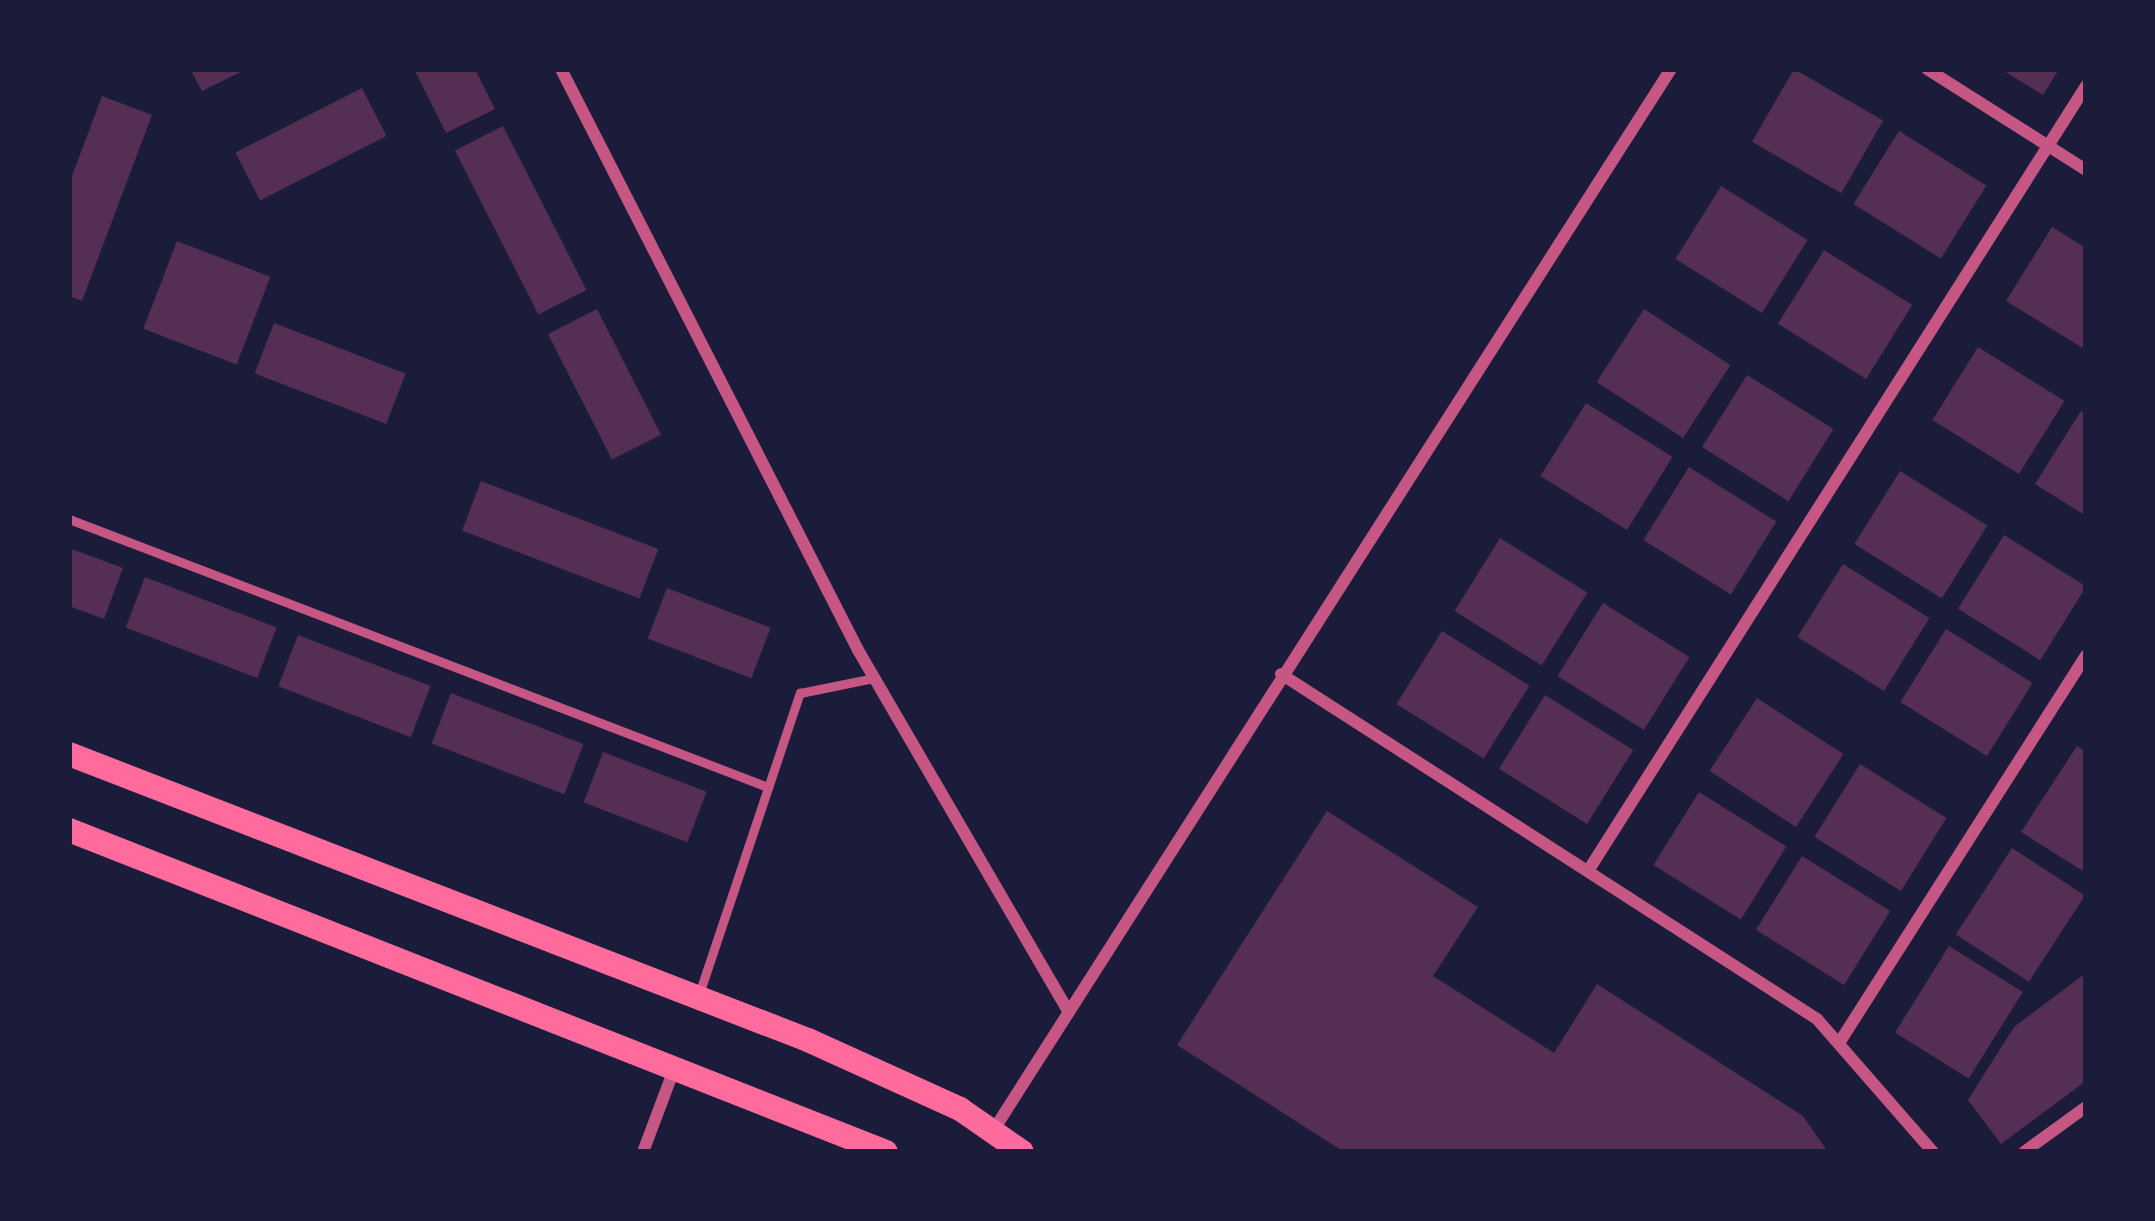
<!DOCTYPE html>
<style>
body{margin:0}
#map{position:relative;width:2155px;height:1221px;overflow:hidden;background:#1b1b3a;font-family:Lato,sans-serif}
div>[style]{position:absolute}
.building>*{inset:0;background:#542f53;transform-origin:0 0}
.service>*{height:9px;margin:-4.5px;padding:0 4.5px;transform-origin:4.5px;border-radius:4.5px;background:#c65784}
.minor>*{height:12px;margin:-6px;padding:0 6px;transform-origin:6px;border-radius:6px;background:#c65784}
.secondary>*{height:24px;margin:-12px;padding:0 12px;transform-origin:12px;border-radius:12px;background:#ff6b9d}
span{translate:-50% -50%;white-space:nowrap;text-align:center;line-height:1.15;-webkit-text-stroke:12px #1b1b3a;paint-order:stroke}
.frame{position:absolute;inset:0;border:72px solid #1b1b3a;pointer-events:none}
</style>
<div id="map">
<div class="building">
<div style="clip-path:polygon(190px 69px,247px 69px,202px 91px)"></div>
<div style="clip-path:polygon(414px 69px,475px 69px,495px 109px,446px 133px)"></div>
<div style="left:1794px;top:69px;width:103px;height:84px;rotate:30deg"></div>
<div style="clip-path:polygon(2001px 69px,2059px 69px,2043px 95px)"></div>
<div style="left:362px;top:88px;width:54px;height:142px;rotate:63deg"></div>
<div style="clip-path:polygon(102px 96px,152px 115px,82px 301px,69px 296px,69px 184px)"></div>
<div style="left:503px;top:126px;width:184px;height:54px;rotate:63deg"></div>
<div style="left:1899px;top:131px;width:103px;height:86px;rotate:32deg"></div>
<div style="left:1721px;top:186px;width:102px;height:86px;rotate:32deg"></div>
<div style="clip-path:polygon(2052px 227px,2086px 248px,2086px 350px,2006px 301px)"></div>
<div style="left:177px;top:241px;width:100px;height:94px;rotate:21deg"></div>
<div style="left:1824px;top:250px;width:104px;height:87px;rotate:32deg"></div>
<div style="left:597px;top:309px;width:141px;height:55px;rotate:63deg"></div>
<div style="left:1644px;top:309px;width:103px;height:87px;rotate:33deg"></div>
<div style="left:274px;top:323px;width:141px;height:54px;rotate:21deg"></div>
<div style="left:1978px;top:347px;width:102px;height:86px;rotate:32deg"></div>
<div style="left:1747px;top:375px;width:102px;height:85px;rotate:32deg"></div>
<div style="left:1586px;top:403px;width:102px;height:86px;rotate:32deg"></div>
<div style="clip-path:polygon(2081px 411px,2086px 414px,2086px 516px,2035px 484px)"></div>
<div style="left:1689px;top:467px;width:103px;height:86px;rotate:32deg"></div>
<div style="left:1900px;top:471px;width:103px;height:86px;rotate:32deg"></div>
<div style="left:481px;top:481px;width:190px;height:53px;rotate:21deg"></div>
<div style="left:2004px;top:535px;width:97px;height:87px;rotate:32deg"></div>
<div style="left:1500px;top:538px;width:103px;height:86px;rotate:32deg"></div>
<div style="clip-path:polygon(69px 548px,123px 568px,104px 619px,69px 606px)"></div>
<div style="left:1843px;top:564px;width:102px;height:86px;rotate:32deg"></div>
<div style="left:145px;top:577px;width:141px;height:54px;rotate:21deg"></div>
<div style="left:667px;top:588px;width:111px;height:54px;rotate:21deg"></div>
<div style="left:1603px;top:603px;width:102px;height:86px;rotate:32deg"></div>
<div style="left:1946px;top:629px;width:102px;height:86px;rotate:32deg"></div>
<div style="left:1442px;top:631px;width:103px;height:86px;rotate:32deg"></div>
<div style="left:298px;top:635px;width:142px;height:55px;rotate:21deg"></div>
<div style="left:451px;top:693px;width:142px;height:54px;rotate:21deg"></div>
<div style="left:1545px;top:695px;width:104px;height:87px;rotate:32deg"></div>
<div style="left:1757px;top:698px;width:103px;height:87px;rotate:33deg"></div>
<div style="clip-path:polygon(2077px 746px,2086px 752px,2086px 873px,2021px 832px)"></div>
<div style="left:603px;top:752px;width:111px;height:54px;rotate:21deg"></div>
<div style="left:1860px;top:764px;width:102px;height:86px;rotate:32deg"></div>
<div style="left:1699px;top:792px;width:103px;height:86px;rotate:32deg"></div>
<div style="clip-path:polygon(1327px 811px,1478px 907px,1433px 976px,1554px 1053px,1597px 984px,1803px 1116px,1828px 1152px,1344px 1152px,1177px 1045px)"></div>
<div style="left:2012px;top:848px;width:87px;height:103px;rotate:33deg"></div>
<div style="left:1802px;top:856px;width:104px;height:87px;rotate:32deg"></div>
<div style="left:1949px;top:946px;width:87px;height:102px;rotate:32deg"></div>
<div style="clip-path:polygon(2086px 973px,2086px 1081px,2001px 1144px,1968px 1100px,2014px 1027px)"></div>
</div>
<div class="service">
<div style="left:69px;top:519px;width:749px;rotate:20.98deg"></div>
<div style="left:698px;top:997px;width:321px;rotate:-71.5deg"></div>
<div style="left:800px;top:693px;width:76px;rotate:-11.5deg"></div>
</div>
<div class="minor">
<div style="left:561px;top:69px;width:653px;rotate:62.92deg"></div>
<div style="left:858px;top:650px;width:419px;rotate:59.8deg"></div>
<div style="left:1927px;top:69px;width:188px;rotate:32.4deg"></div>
<div style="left:1281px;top:674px;width:637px;rotate:32.77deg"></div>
<div style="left:1817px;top:1019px;width:176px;rotate:48.9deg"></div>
<div style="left:1588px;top:871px;width:930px;rotate:-57.61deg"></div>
<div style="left:1841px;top:1040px;width:456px;rotate:-57.5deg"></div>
<div style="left:993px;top:1131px;width:1260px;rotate:-57.45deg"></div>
<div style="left:643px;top:1152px;width:91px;rotate:-69.4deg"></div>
<div style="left:2024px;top:1152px;width:77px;rotate:-36deg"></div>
</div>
<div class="secondary">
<div style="left:69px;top:754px;width:792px;rotate:21.16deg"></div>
<div style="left:808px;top:1040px;width:167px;rotate:24.4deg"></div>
<div style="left:960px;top:1109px;width:75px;rotate:34.7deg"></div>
<div style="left:69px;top:830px;width:878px;rotate:21.51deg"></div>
</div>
<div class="frame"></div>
</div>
